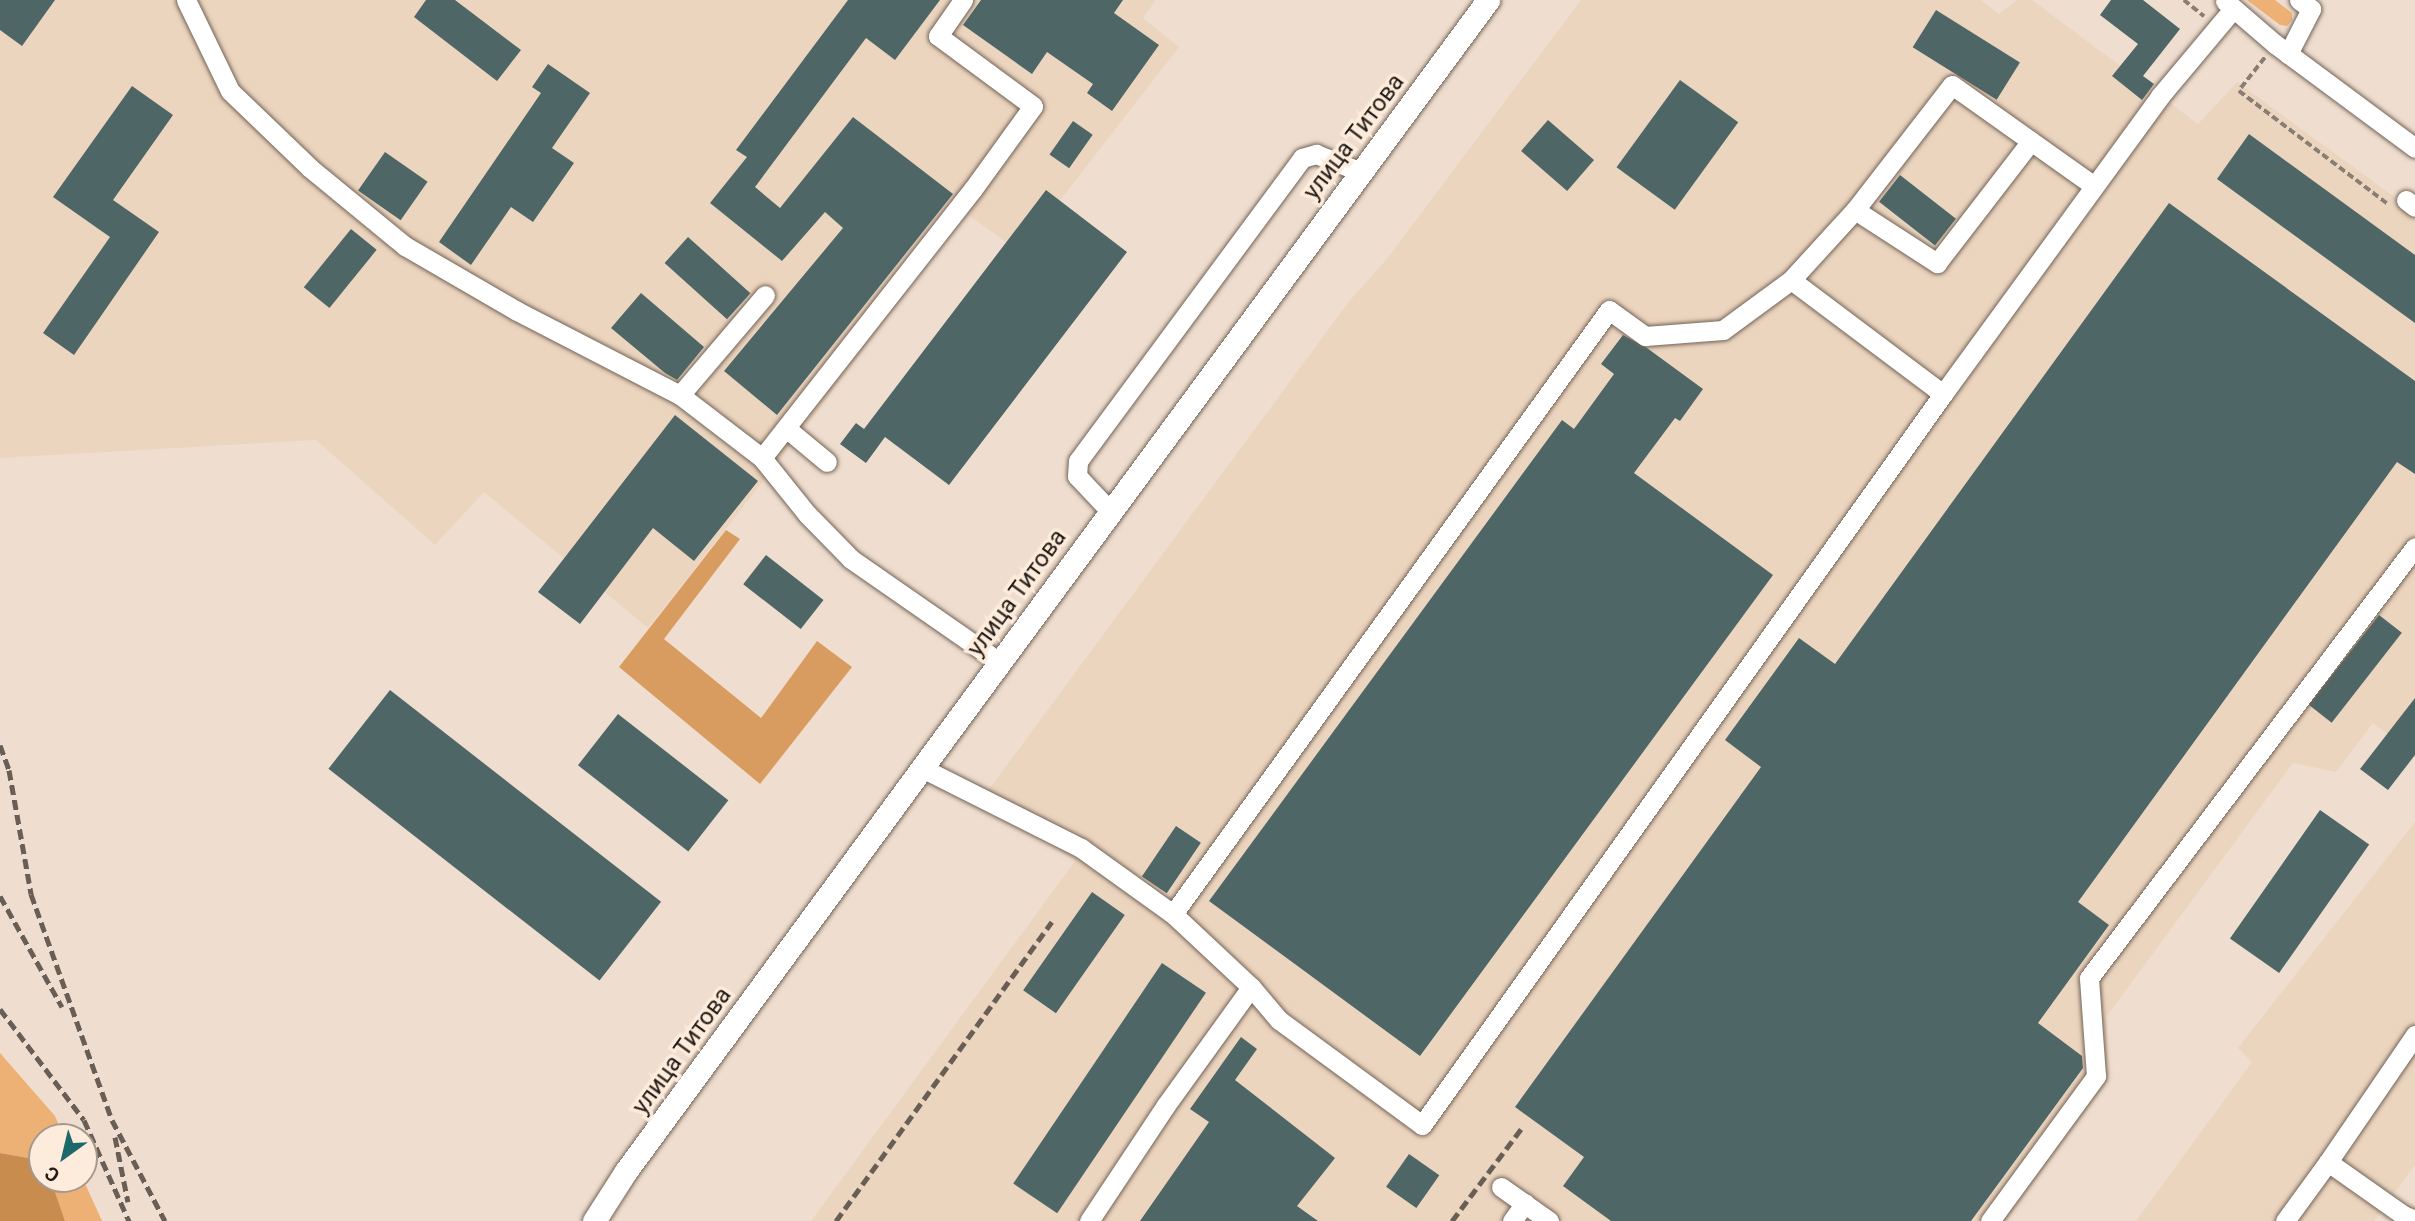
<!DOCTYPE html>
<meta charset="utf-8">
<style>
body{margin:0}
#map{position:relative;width:2415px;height:1221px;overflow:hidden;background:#efdecf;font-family:Roboto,sans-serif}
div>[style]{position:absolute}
.built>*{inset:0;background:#ecd5bf}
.green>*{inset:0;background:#eeb175}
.forest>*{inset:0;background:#d99c60}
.water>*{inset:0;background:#c88c4f}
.building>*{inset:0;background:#4e6666;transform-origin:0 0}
.path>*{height:3.5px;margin-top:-1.75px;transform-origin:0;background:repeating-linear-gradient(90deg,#8a7e74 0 7px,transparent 0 10.5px)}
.roads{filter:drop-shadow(0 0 2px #726356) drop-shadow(0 0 2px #726356)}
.minor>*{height:19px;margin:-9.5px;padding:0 9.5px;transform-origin:9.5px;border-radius:9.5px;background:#fff}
.major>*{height:23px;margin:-11.5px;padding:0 11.5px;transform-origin:11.5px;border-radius:11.5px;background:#fff}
.rail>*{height:5px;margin-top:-2.5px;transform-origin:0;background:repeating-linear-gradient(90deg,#685e55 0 10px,transparent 0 15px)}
span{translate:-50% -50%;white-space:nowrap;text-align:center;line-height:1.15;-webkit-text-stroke:7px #fdebdc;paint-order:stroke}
.street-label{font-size:24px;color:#221c16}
.north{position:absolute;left:28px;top:1123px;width:70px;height:70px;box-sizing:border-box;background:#fdebdc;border:2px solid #a5988d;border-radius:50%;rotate:214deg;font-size:19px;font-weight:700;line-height:28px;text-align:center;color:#221c16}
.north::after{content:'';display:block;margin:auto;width:24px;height:32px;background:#1c696b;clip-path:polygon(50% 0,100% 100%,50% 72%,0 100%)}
</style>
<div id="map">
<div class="built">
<div style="clip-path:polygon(0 0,1156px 0,1143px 18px,1179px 47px,1020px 252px,964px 212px,809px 423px,648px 628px,484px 492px,435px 545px,316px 440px,0 458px)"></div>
<div style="clip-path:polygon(1581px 0,1981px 0,1999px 14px,2017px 0,2032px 0,2198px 124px,2237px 82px,2415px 212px,2415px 756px,2373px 723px,2336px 772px,2293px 763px,2107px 1016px,2108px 1081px,2006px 1221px,811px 1221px,1075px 861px,984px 796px,1350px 300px,1386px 260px)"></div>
<div style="clip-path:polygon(2415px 822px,2415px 1165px,2374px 1221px,2136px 1221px,2252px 1062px,2238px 1048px)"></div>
</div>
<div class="green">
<div style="clip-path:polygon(2247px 0,2275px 0,2292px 13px,2292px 20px,2287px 26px,2280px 25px)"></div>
<div style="clip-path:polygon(0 1053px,55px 1116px,64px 1137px,42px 1137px,42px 1172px,28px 1158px,0 1153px)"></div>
<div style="clip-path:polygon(49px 1179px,83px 1179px,102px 1221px,65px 1221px)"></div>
</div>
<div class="forest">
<div style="clip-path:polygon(726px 530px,740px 539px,664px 639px,761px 718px,817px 641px,852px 667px,760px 784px,619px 667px)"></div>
</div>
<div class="water">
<div style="clip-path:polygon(0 1153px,28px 1158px,42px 1172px,42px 1179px,51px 1181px,65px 1221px,0 1221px)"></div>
</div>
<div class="building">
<div style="clip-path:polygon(0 0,55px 0,22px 46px,0 30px)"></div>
<div style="clip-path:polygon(426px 0,455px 0,521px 50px,497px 81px,414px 17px)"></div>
<div style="clip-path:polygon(848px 0,940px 0,895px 60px,866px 38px,755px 187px,780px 208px,853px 117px,953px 194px,777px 415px,724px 371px,843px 228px,825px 212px,782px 261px,710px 203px,747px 157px,736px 150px)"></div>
<div style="clip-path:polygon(981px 0,1123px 0,1114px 13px,1159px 45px,1112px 111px,1087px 93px,1093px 84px,1047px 52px,1032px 74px,963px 25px)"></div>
<div style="clip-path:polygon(2111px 0,2143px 0,2180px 29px,2143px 76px,2154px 84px,2142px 100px,2112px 76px,2138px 44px,2100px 15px)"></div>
<div style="left:1936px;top:10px;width:99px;height:44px;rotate:32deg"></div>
<div style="clip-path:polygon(548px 64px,590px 93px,552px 148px,574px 163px,533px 222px,511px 207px,471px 265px,439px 242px,541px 93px,532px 87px)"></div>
<div style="left:1680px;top:80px;width:72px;height:108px;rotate:36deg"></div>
<div style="clip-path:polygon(132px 86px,173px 115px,113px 200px,159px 232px,74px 355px,43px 333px,110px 237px,53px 197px)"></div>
<div style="left:1548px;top:120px;width:61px;height:41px;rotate:41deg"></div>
<div style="left:1073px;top:121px;width:24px;height:41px;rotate:35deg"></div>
<div style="clip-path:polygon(2249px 134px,2415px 255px,2415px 323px,2217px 179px)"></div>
<div style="left:385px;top:152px;width:52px;height:47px;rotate:35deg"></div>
<div style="left:1900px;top:175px;width:71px;height:34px;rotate:38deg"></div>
<div style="clip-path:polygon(1046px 190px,1127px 252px,949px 485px,885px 437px,866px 463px,840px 444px,856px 423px,864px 429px)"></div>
<div style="clip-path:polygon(2169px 203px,2415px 381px,2415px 474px,2397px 462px,2078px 902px,2109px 925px,2038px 1023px,2082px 1056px,2083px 1068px,1971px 1221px,1611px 1221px,1563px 1186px,1584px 1157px,1515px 1107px,1761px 767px,1725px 740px,1799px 638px,1835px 664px)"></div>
<div style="left:351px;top:229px;width:33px;height:75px;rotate:39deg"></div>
<div style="left:688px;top:237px;width:84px;height:35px;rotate:42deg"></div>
<div style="clip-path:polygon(641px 293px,704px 347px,677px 380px,665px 373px,611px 328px)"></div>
<div style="clip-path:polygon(1623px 335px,1647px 348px,1703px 389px,1680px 421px,1675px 418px,1634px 473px,1773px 575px,1420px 1056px,1209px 901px,1562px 420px,1574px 429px,1614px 374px,1601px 364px)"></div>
<div style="clip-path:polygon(675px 415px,758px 481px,694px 561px,653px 528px,580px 624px,538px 592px)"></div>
<div style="left:766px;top:555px;width:73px;height:37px;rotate:38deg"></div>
<div style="left:2379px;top:615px;width:29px;height:114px;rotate:38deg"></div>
<div style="left:390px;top:690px;width:344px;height:100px;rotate:38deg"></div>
<div style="clip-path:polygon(2415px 698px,2415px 755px,2388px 790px,2360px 769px)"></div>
<div style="left:618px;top:714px;width:140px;height:65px;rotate:38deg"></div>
<div style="left:2320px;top:810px;width:60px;height:157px;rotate:35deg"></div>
<div style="left:1176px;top:826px;width:30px;height:61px;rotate:34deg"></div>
<div style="left:1092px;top:892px;width:40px;height:120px;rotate:35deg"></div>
<div style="left:1162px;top:963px;width:53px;height:266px;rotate:34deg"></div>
<div style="clip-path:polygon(1241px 1037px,1257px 1049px,1235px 1080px,1335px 1158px,1297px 1206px,1318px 1221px,1140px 1221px,1209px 1122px,1190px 1109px)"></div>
<div style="left:1409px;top:1154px;width:37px;height:40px;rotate:35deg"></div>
</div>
<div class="path">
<div style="left:2184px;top:0;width:26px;rotate:39deg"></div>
<div style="left:2265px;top:58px;width:42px;rotate:128.2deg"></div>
<div style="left:2239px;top:91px;width:187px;rotate:37.2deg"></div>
</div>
<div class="roads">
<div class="minor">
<div style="left:186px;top:0;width:101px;rotate:64.2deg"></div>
<div style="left:230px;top:91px;width:111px;rotate:43.9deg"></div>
<div style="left:310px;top:168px;width:123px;rotate:39.4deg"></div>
<div style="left:405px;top:246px;width:129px;rotate:30.1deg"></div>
<div style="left:517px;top:311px;width:183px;rotate:27.3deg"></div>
<div style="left:680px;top:395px;width:103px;rotate:37.5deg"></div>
<div style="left:762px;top:458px;width:342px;rotate:-51.9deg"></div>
<div style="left:973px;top:189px;width:102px;rotate:-54.1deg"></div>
<div style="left:1033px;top:106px;width:118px;rotate:-143.6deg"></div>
<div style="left:938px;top:36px;width:44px;rotate:-55.2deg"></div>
<div style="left:2225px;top:1px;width:66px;rotate:40.7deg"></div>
<div style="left:2275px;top:44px;width:174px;rotate:36.6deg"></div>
<div style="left:2288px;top:54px;width:51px;rotate:-62.9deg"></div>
<div style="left:2311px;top:9px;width:15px;rotate:-143deg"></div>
<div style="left:2406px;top:200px;width:11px;rotate:38deg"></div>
<div style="left:1855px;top:210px;width:98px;rotate:32.9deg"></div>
<div style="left:1937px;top:263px;width:154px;rotate:-52.4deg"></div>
<div style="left:1791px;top:280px;width:95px;rotate:-47.6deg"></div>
<div style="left:1855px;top:210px;width:158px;rotate:-52.2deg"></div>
<div style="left:1952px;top:85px;width:174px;rotate:35.4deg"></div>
<div style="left:1943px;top:394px;width:190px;rotate:-143.1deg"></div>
<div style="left:1791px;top:280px;width:84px;rotate:143.7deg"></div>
<div style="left:1723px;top:330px;width:78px;rotate:175.6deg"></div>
<div style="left:1645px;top:336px;width:44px;rotate:-144.2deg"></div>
<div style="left:1609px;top:310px;width:745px;rotate:125.82deg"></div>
<div style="left:1173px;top:914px;width:107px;rotate:43.1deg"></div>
<div style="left:1251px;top:987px;width:43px;rotate:49.7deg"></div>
<div style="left:1279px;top:1020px;width:177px;rotate:36.3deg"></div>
<div style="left:1422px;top:1125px;width:898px;rotate:-54.52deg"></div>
<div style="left:1943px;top:394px;width:369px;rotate:-53.9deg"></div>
<div style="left:2160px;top:96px;width:114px;rotate:-50deg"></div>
<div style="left:680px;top:395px;width:131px;rotate:-49.6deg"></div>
<div style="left:786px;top:428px;width:53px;rotate:39.7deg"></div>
<div style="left:762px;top:458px;width:72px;rotate:51.2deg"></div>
<div style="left:807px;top:514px;width:63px;rotate:45.6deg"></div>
<div style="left:851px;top:559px;width:180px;rotate:34.8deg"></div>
<div style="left:1110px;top:511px;width:48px;rotate:-133.3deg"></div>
<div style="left:1077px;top:476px;width:15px;rotate:-86deg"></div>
<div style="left:1078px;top:461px;width:377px;rotate:-53.5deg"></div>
<div style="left:1302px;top:158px;width:15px;rotate:-16deg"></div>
<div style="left:1316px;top:154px;width:48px;rotate:21.8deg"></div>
<div style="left:922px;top:768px;width:178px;rotate:26.7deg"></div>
<div style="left:1081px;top:848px;width:113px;rotate:35.7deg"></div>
<div style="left:2328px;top:1162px;width:154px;rotate:-55.6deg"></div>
<div style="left:1501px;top:1187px;width:59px;rotate:35.3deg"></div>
<div style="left:1089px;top:1221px;width:139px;rotate:-56.4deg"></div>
<div style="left:1166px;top:1105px;width:145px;rotate:-54.2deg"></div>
<div style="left:1512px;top:1221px;width:22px;rotate:-54deg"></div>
<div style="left:1990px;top:1221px;width:180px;rotate:-53.8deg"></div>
<div style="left:2096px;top:1076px;width:98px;rotate:-94.1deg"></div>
<div style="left:2089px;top:978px;width:540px;rotate:-52.9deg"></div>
<div style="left:2285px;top:1221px;width:73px;rotate:-53.9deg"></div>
<div style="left:2328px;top:1162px;width:92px;rotate:35.2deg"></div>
<div style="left:2403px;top:1215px;width:13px;rotate:23deg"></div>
</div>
<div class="major">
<div style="left:594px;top:1221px;width:59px;rotate:-57.4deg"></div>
<div style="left:626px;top:1171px;width:500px;rotate:-53.7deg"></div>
<div style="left:922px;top:768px;width:954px;rotate:-53.61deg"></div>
</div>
</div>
<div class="rail">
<div style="left:0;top:745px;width:27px;rotate:70deg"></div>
<div style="left:9px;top:770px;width:126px;rotate:79.9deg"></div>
<div style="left:31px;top:894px;width:240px;rotate:70.3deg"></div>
<div style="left:112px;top:1120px;width:114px;rotate:62.3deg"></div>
<div style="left:0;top:896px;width:127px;rotate:60.8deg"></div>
<div style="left:0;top:1009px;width:139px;rotate:52.9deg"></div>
<div style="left:84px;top:1120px;width:111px;rotate:66deg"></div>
<div style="left:115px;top:1137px;width:66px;rotate:78.7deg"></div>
<div style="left:836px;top:1221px;width:369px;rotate:-54.2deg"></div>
<div style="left:1452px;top:1221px;width:115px;rotate:-53.1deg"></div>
</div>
<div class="street-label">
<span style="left:1354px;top:137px;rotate:-53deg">улица Титова</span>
<span style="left:1017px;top:593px;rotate:-54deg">улица Титова</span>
<span style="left:682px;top:1051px;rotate:-54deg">улица Титова</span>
</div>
<div class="north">С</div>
</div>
